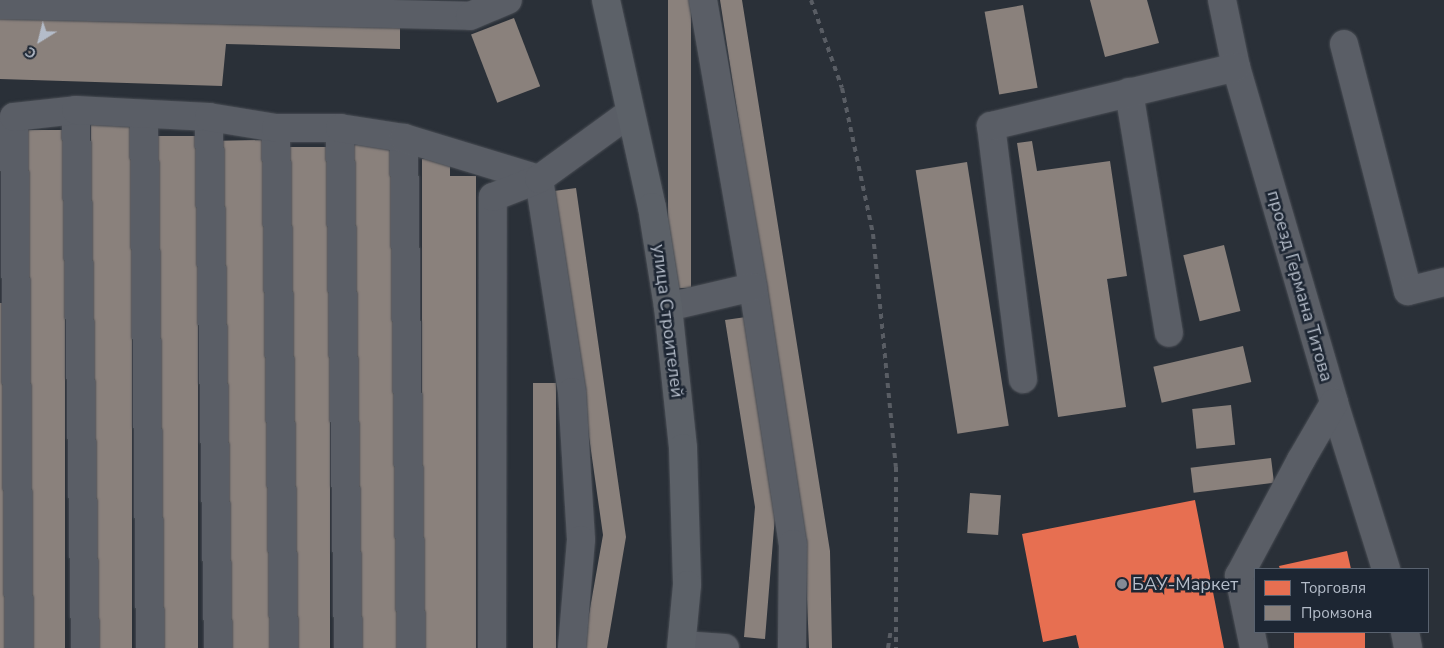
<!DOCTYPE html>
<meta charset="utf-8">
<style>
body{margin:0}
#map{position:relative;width:1444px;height:648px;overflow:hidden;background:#2a3038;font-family:"Nunito Sans",sans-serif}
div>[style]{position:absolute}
.shops>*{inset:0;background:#e76f51;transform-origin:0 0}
.industry>*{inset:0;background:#8a817c;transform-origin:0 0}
.roads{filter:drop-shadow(0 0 1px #484c53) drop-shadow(0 0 1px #484c53)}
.minor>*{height:28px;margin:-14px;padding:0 14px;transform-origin:14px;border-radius:14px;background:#5a5e66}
.major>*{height:28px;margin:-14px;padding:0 14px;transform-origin:14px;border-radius:14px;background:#5c6168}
.rail>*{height:4px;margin-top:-2px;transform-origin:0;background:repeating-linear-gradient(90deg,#595d64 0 5px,transparent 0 10px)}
.dots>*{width:14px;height:14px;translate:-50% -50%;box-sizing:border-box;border:2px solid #1d2633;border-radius:50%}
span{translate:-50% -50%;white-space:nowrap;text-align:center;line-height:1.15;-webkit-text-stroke:5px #1d2633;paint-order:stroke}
.street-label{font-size:18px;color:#b4bcc9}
.poi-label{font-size:18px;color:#b4bcc9}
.left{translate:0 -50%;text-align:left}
.legend{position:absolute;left:1254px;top:568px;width:175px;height:65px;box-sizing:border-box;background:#1d2633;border:1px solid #59626f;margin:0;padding:6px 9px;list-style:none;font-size:15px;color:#b4bcc9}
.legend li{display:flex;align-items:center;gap:10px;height:25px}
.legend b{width:25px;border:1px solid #59626f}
.north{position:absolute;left:15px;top:15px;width:50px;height:50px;-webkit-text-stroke:4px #1d2633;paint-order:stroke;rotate:216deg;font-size:14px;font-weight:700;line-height:20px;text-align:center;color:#b4bcc9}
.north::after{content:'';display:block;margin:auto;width:18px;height:22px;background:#b4bcc9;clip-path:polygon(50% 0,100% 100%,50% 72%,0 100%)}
</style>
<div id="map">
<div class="shops">
<div style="clip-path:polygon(1195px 500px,1224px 648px,1079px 648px,1076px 635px,1043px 642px,1022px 534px)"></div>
<div style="clip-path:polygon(1347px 551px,1351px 569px,1280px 569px,1279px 566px)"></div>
<div style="left:1294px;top:632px;width:71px;height:16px"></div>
</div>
<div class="industry">
<div style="left:668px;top:0;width:23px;height:288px"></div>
<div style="clip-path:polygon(720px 0,742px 0,830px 551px,832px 648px,809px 648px,805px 550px)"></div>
<div style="clip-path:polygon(1090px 0,1147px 0,1159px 43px,1105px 57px)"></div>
<div style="left:1023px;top:5px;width:84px;height:39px;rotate:80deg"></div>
<div style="clip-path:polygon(0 18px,400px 22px,400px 49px,226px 44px,222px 86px,0 79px)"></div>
<div style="left:514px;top:18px;width:73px;height:46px;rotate:69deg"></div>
<div style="left:91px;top:121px;width:41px;height:527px"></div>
<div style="left:25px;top:130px;width:40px;height:518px"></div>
<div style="left:156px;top:136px;width:42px;height:512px"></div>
<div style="left:263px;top:140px;width:508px;height:42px;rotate:89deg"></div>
<div style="clip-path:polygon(1032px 141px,1037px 171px,1110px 161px,1127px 276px,1107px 279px,1126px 407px,1058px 417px,1017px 143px)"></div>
<div style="left:391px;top:144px;width:504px;height:41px;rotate:89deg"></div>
<div style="left:288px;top:147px;width:42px;height:501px"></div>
<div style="clip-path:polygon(422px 159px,450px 159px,450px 176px,476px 176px,476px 648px,422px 648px)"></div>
<div style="left:967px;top:162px;width:267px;height:52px;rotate:81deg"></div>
<div style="clip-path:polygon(576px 188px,626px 537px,607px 648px,583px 648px,603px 535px,554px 191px)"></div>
<div style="left:1224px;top:245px;width:68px;height:42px;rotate:76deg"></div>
<div style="clip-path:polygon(0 303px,2px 303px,7px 648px,0 648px)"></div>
<div style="clip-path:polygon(746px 317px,776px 504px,765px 639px,744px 637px,755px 507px,725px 320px)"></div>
<div style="left:1243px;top:346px;width:37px;height:92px;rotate:77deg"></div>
<div style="left:533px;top:383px;width:23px;height:265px"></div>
<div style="left:1231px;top:405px;width:40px;height:39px;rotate:84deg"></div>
<div style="left:1271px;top:458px;width:25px;height:81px;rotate:83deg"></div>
<div style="left:970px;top:493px;width:31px;height:40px;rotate:4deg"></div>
</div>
<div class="roads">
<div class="minor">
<div style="left:703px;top:0;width:291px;rotate:80.1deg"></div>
<div style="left:753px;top:287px;width:260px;rotate:81.2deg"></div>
<div style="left:793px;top:544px;width:104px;rotate:90.6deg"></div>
<div style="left:1222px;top:0;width:68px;rotate:78.2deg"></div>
<div style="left:1236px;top:67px;width:350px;rotate:73.7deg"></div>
<div style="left:1334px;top:403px;width:174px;rotate:72.6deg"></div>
<div style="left:0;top:5px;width:470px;rotate:1.3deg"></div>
<div style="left:470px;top:16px;width:41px;rotate:-22.8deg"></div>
<div style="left:1344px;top:44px;width:255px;rotate:75.5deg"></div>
<div style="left:1408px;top:291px;width:37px;rotate:-14deg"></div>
<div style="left:1129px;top:92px;width:244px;rotate:80.6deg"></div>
<div style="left:76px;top:110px;width:538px;rotate:89.04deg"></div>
<div style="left:144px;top:114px;width:534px;rotate:89.36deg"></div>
<div style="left:209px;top:117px;width:531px;rotate:89.03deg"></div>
<div style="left:276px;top:128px;width:520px;rotate:89.12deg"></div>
<div style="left:340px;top:128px;width:520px;rotate:89.12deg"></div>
<div style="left:404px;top:138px;width:510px;rotate:89.21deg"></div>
<div style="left:668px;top:307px;width:87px;rotate:-13.2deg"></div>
<div style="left:1023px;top:379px;width:255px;rotate:-97.2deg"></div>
<div style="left:991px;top:126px;width:252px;rotate:-13.5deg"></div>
<div style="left:1405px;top:632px;width:16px;rotate:79deg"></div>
<div style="left:682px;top:645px;width:43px;rotate:4deg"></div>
<div style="left:19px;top:648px;width:531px;rotate:-90.54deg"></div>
<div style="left:14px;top:117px;width:62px;rotate:-6.4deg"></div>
<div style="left:76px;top:110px;width:133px;rotate:3deg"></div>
<div style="left:209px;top:117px;width:68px;rotate:9.3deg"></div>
<div style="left:276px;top:128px;width:64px"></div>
<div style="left:340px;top:128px;width:65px;rotate:8.9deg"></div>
<div style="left:404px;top:138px;width:141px;rotate:16.9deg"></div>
<div style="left:539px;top:179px;width:216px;rotate:81.2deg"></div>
<div style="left:572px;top:392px;width:148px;rotate:86.5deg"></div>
<div style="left:581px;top:540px;width:108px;rotate:94.8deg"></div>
<div style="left:492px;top:648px;width:451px;rotate:-89.9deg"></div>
<div style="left:493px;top:197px;width:49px;rotate:-21.4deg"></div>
<div style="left:539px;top:179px;width:112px;rotate:-36deg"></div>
<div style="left:1254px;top:648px;width:74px;rotate:-101.8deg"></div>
<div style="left:1239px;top:576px;width:132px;rotate:-61.9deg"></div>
<div style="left:1301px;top:460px;width:66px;rotate:-59.9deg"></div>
</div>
<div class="major">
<div style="left:606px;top:0;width:212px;rotate:77.5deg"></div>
<div style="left:652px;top:207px;width:101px;rotate:80.9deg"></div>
<div style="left:668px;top:307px;width:142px;rotate:83.9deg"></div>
<div style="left:683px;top:448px;width:137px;rotate:88.3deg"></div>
<div style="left:687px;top:585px;width:63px;rotate:95.4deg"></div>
</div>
</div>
<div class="rail">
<div style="left:811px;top:0;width:93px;rotate:70.6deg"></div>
<div style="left:842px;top:88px;width:149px;rotate:78deg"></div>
<div style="left:873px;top:234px;width:234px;rotate:84.4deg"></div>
<div style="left:896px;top:467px;width:181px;rotate:90deg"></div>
<div style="left:888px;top:648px;width:18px;rotate:-81deg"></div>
</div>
<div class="dots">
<div style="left:1122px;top:584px;background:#848b96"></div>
</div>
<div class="street-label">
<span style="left:1300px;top:286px;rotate:74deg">проезд Германа Титова</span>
<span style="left:668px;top:321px;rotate:83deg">улица Строителей</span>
</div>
<div class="poi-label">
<span class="left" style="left:1132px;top:584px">БАУ-Маркет</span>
</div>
<ul class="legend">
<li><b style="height:14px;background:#e76f51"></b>Торговля</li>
<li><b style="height:14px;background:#8a817c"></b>Промзона</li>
</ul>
<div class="north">С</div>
</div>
